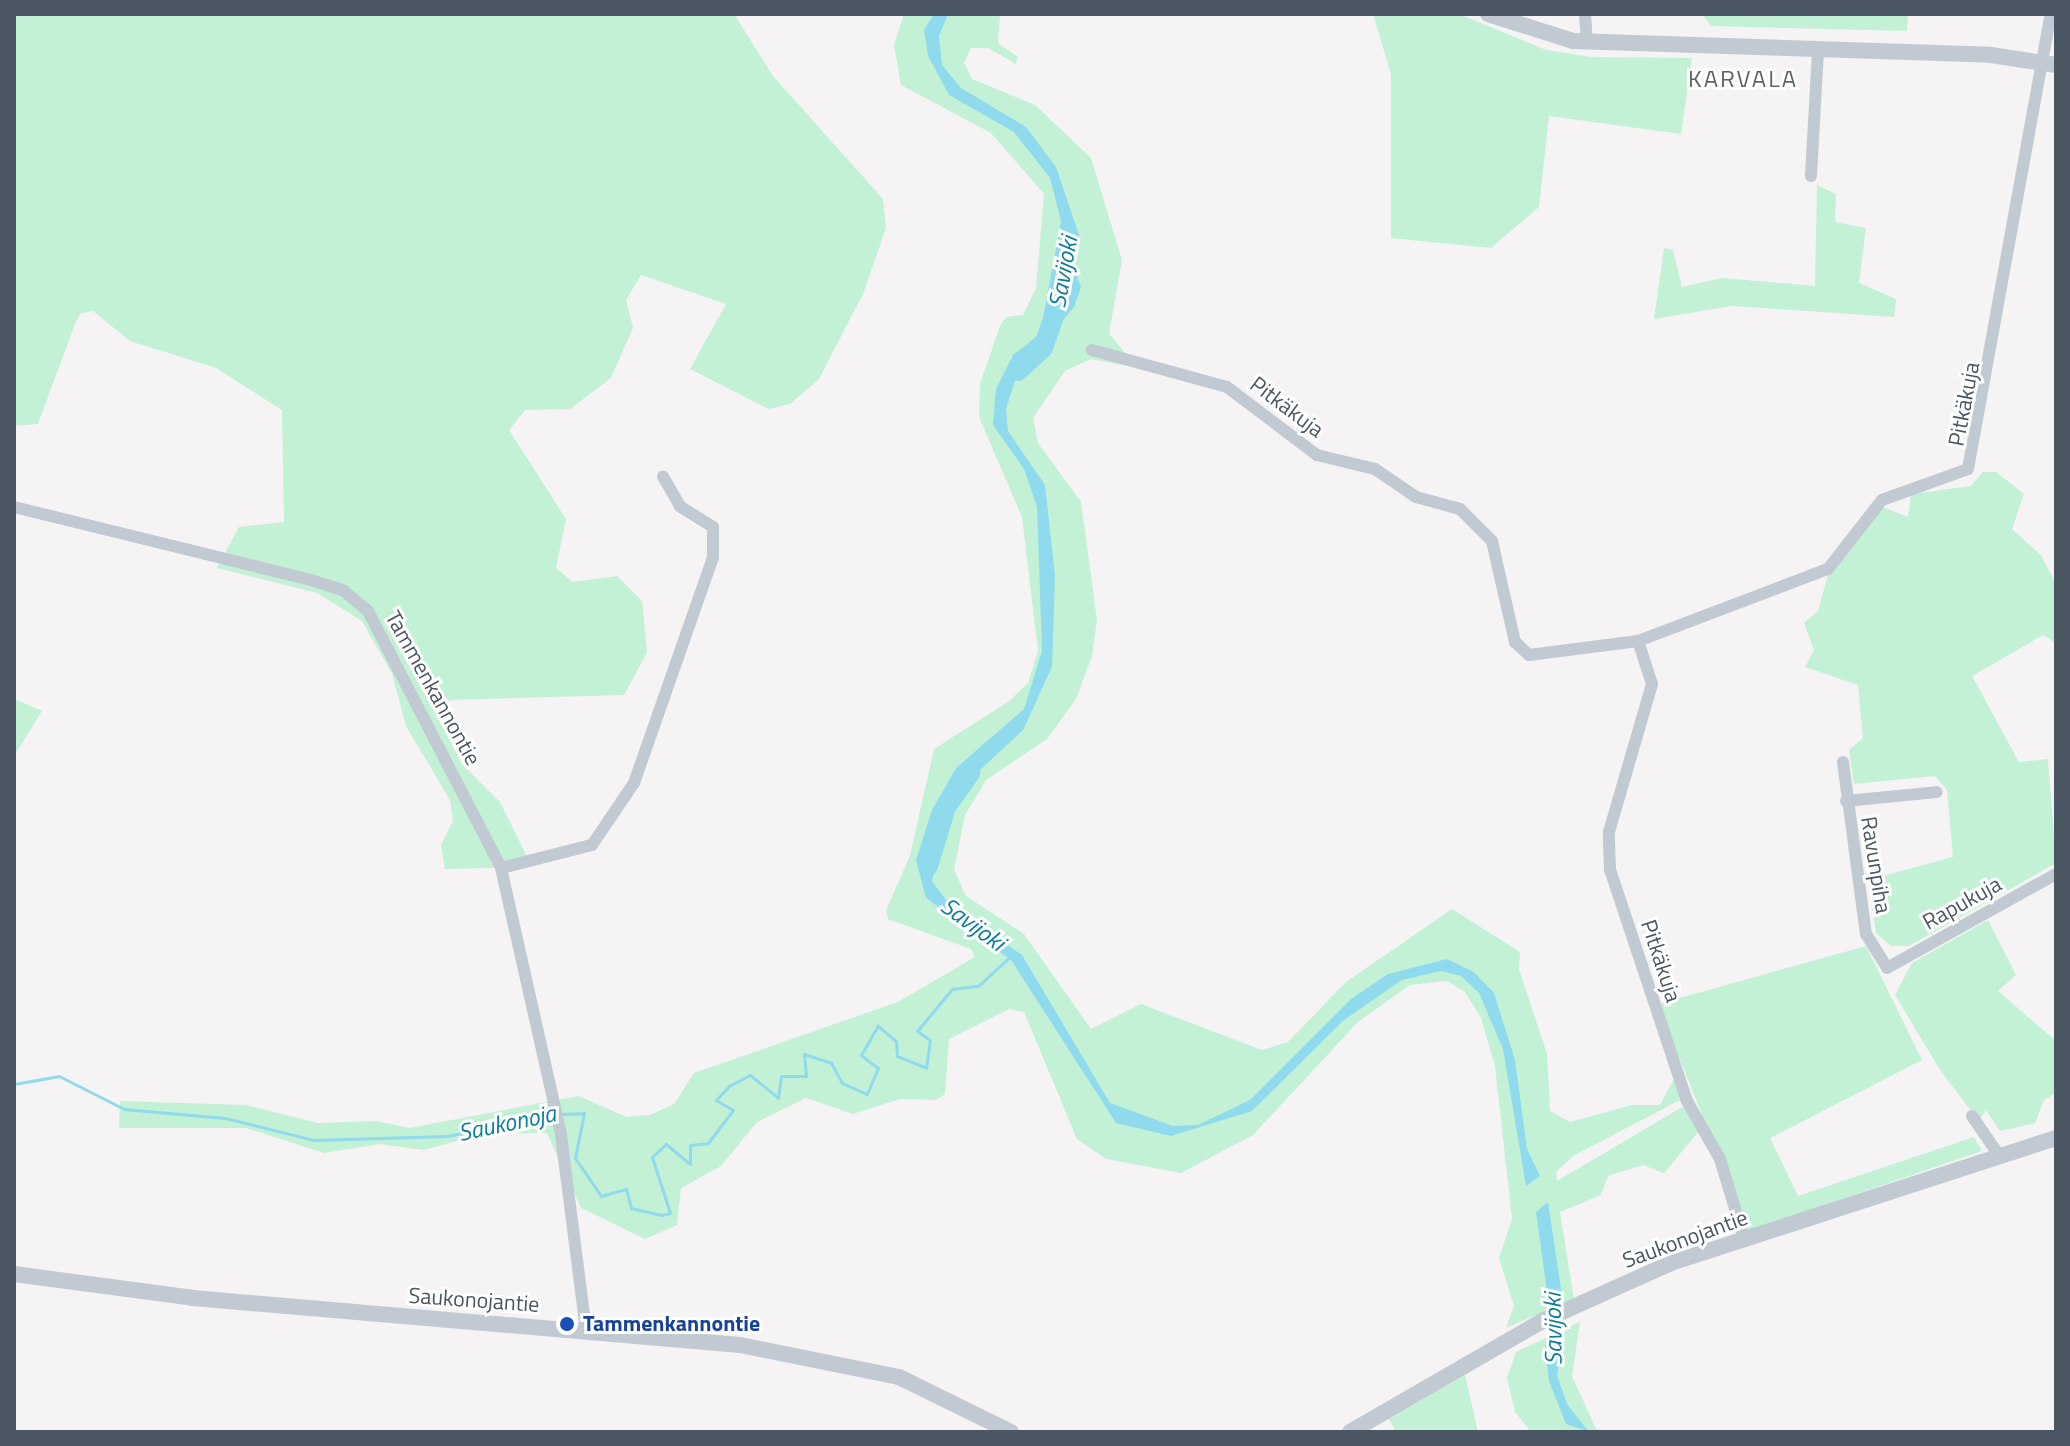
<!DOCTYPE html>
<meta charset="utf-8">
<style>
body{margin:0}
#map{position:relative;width:2070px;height:1446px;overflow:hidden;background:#f5f3f3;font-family:"Titillium Web",sans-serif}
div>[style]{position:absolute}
.green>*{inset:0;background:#c3f1d5}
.water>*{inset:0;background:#90daee}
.stream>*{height:3px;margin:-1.5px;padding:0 1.5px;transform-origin:1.5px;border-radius:1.5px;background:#90daee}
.river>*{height:20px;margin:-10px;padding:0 10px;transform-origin:10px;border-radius:10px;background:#90daee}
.minor>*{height:12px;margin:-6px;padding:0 6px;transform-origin:6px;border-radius:6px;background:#c1cad2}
.tertiary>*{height:16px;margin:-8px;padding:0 8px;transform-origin:8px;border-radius:8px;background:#c1cad2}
.dots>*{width:22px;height:22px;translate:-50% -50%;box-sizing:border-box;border:4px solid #fff;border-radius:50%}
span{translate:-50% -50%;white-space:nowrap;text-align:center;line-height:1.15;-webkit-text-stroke:6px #fff;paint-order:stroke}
.street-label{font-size:22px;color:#4a5661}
.transit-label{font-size:22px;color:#164399;font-weight:700}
.left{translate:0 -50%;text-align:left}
.neighbourhood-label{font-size:24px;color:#5f6368;letter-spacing:2px}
.water-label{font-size:24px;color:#0c7c9b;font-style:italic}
.frame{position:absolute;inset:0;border:16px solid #4a5661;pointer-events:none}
</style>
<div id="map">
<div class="green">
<div style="clip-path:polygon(14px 14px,734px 14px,773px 76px,883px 199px,886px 228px,863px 294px,819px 379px,790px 404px,769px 409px,690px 369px,726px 304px,641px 275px,626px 300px,633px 328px,611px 378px,570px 409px,525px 410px,509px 430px,566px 519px,556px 568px,573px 582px,617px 576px,642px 601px,647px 653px,624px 695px,450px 700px,436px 713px,462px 764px,500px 802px,532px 867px,445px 869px,441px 845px,453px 821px,450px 800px,406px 726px,392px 674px,362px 621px,317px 593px,217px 568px,239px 527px,284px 522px,282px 410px,216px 368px,130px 341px,93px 311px,81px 313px,75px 324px,38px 424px,14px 426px)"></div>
<div style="clip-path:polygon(904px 14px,1000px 14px,998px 43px,1018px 57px,1016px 64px,988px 48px,971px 48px,964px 63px,972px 79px,1035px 105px,1091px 158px,1122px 260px,1109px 334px,1128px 356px,1127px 366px,1091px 359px,1065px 371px,1033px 418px,1038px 443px,1081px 502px,1097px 620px,1092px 656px,1076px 699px,1047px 739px,986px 780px,965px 815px,954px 870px,966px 896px,1024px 934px,1091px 1029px,1141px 1004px,1262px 1050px,1288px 1042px,1346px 982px,1452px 909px,1520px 952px,1519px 969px,1547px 1054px,1550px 1111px,1570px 1122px,1632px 1105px,1660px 1105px,1675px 1077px,1682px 1099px,1573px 1156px,1556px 1172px,1557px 1181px,1684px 1106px,1699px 1131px,1664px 1173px,1643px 1165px,1608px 1176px,1601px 1195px,1560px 1212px,1574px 1299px,1506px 1328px,1514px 1306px,1499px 1258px,1512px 1219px,1495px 1066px,1481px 1018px,1465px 992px,1447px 981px,1410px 985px,1358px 1022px,1253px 1135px,1181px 1173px,1106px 1159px,1077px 1139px,1024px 1012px,1009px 1009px,949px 1039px,945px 1094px,936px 1100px,900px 1099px,853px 1114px,806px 1098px,757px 1122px,721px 1166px,681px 1188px,677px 1225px,645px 1239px,581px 1208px,547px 1133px,485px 1133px,424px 1150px,379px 1144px,324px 1153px,246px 1128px,119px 1128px,120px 1101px,246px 1105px,318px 1123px,376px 1121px,409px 1128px,578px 1096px,627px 1117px,650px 1115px,674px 1104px,694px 1073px,898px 1002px,975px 957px,971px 949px,888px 919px,886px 910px,910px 856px,934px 749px,1008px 702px,1028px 683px,1038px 651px,1022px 517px,979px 417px,980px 384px,1000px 326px,1006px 317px,1023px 315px,1036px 288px,1044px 194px,991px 133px,901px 85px,894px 45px)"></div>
<div style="clip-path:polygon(1373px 14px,1459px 14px,1546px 50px,1591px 57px,1692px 58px,1681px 134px,1549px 116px,1539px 207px,1491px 248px,1391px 238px,1391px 74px)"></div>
<div style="clip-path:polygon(1702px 14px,1908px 14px,1907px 31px,1711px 26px)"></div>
<div style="clip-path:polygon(1817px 185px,1836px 194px,1835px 222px,1866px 228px,1859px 283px,1896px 299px,1894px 317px,1732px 306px,1654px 319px,1664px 248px,1673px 250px,1682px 287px,1722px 278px,1815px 286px)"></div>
<div style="clip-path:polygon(1983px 472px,1996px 472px,2024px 494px,2012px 529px,2041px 555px,2056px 584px,2056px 643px,2043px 635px,1972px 676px,2019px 762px,2048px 759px,2056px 863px,1909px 946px,1891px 946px,1876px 933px,1868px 880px,1953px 857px,1947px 790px,1935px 776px,1854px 784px,1849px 750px,1863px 738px,1858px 685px,1805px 667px,1814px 650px,1804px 623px,1818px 611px,1828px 574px,1883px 507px,1908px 517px,1911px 494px,1971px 486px)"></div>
<div style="clip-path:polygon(14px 699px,42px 711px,14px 756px)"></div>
<div style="clip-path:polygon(1988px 920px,2016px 975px,1998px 991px,2056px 1041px,2056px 1093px,2044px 1100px,2035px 1123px,2000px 1131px,1986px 1110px,1979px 1121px,1940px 1070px,1895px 995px,1912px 963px)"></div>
<div style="clip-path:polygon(1866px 946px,1922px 1060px,1770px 1138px,1798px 1196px,1974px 1137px,1982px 1151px,1748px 1231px,1658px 1004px)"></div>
<div style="clip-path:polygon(1580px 1322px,1572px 1376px,1596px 1429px,1609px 1432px,1531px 1432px,1515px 1412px,1507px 1378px,1516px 1352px)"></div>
<div style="clip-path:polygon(1465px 1375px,1478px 1432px,1396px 1432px,1389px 1419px)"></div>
</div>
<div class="water">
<div style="clip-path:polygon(934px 14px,948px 14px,939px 36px,942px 65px,961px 88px,1026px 127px,1056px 167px,1080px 238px,1072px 264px,1081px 287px,1074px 307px,1017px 375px,1006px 409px,1008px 431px,1045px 485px,1055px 576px,1052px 667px,1023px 730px,952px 796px,932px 881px,949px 904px,1022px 955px,1110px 1103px,1173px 1126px,1198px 1125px,1250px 1100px,1351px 999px,1388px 974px,1447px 959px,1474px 972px,1494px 993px,1515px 1060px,1527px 1149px,1540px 1176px,1526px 1186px,1503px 1049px,1479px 993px,1461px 976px,1441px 971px,1402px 980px,1344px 1020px,1252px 1111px,1171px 1136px,1116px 1123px,1011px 960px,926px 898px,916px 860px,932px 810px,956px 768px,1024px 709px,1042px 651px,1037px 507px,1024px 469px,993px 425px,996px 389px,1013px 355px,1040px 334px,1061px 221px,1050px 178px,1014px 132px,949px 95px,928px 56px,924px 30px)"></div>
<div style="clip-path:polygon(1548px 1202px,1566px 1322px,1557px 1375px,1567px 1404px,1589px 1432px,1566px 1424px,1549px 1381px,1545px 1347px,1552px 1328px,1536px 1212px)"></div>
</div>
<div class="stream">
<div style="left:14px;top:1084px;width:46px;rotate:-10.1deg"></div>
<div style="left:59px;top:1076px;width:73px;rotate:26.9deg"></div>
<div style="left:124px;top:1109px;width:101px;rotate:5.1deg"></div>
<div style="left:225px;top:1118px;width:92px;rotate:13.9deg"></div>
<div style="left:314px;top:1140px;width:133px;rotate:-1.7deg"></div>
<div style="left:447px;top:1136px;width:108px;rotate:-11.2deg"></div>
<div style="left:561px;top:1114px;width:23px;rotate:-2deg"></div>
<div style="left:584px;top:1113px;width:46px;rotate:101.3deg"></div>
<div style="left:575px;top:1158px;width:46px;rotate:55.6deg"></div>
<div style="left:601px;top:1196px;width:26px;rotate:-16deg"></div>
<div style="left:626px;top:1189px;width:20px;rotate:75deg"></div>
<div style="left:631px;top:1208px;width:32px;rotate:13deg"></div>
<div style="left:662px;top:1215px;width:8px;rotate:-14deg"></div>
<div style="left:670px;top:1213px;width:59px;rotate:-107.8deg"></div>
<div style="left:652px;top:1157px;width:19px;rotate:-43deg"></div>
<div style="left:666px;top:1144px;width:31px;rotate:40deg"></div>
<div style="left:690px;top:1164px;width:19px;rotate:-90deg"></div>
<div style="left:690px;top:1145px;width:18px;rotate:-6deg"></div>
<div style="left:708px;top:1143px;width:41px;rotate:-52.9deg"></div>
<div style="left:733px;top:1110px;width:20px;rotate:-150deg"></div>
<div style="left:716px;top:1100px;width:19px;rotate:-47deg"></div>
<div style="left:729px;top:1086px;width:24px;rotate:-28deg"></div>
<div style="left:750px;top:1075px;width:36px;rotate:39deg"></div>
<div style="left:778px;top:1098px;width:22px;rotate:-82deg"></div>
<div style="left:781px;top:1076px;width:25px"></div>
<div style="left:806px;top:1076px;width:22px;rotate:-95deg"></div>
<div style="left:804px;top:1054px;width:28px;rotate:18deg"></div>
<div style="left:831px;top:1063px;width:23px;rotate:61deg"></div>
<div style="left:842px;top:1083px;width:27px;rotate:24deg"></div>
<div style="left:867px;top:1094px;width:28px;rotate:-67deg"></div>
<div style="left:878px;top:1068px;width:21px;rotate:-143deg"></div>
<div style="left:861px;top:1055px;width:34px;rotate:-60deg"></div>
<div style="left:878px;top:1026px;width:23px;rotate:40deg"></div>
<div style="left:896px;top:1041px;width:15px;rotate:86deg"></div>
<div style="left:897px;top:1056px;width:31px;rotate:22deg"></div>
<div style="left:926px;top:1068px;width:28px;rotate:-82deg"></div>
<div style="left:930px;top:1040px;width:16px;rotate:-145deg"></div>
<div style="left:917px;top:1031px;width:55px;rotate:-50.2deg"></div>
<div style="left:952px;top:989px;width:26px;rotate:-7deg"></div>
<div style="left:978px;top:986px;width:46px;rotate:-42.4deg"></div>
</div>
<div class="river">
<div style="left:1018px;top:371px;width:34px;rotate:-43deg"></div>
<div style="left:1043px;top:348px;width:46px;rotate:-70.8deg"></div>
<div style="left:928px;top:866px;width:62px;rotate:-73deg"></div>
<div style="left:946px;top:807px;width:42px;rotate:-54.8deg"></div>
</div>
<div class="minor">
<div style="left:1585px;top:14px;width:27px;rotate:86deg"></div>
<div style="left:1811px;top:176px;width:126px;rotate:-86.8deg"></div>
<div style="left:1092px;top:350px;width:140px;rotate:15.3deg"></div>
<div style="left:1227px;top:387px;width:113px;rotate:37.1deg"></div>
<div style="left:1317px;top:455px;width:60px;rotate:13.6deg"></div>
<div style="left:1375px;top:469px;width:50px;rotate:34.3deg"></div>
<div style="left:1416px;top:497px;width:46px;rotate:15.3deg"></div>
<div style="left:1460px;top:509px;width:45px;rotate:45deg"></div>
<div style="left:1492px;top:541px;width:104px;rotate:77.2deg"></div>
<div style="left:1515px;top:642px;width:19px;rotate:43deg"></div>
<div style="left:1529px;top:655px;width:110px;rotate:-7.3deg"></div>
<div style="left:14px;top:507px;width:306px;rotate:13.8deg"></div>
<div style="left:311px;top:580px;width:35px;rotate:18deg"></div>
<div style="left:344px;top:591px;width:31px;rotate:40deg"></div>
<div style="left:368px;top:611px;width:289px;rotate:62.6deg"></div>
<div style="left:501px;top:868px;width:274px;rotate:77.3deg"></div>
<div style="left:561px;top:1135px;width:198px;rotate:82.7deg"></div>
<div style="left:1843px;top:762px;width:174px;rotate:82.4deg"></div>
<div style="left:1866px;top:934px;width:40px;rotate:58deg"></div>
<div style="left:1887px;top:968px;width:193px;rotate:-29.1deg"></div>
<div style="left:1846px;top:801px;width:91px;rotate:-5.6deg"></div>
<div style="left:501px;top:868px;width:94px;rotate:-14.2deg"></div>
<div style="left:592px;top:845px;width:75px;rotate:-55.9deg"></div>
<div style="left:634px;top:783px;width:238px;rotate:-70.7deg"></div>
<div style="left:713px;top:558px;width:31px;rotate:-90deg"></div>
<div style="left:713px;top:527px;width:39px;rotate:-148deg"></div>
<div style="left:680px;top:506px;width:34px;rotate:-120deg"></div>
<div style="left:1972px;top:1116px;width:46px;rotate:55.6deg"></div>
<div style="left:1745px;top:1241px;width:86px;rotate:-107deg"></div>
<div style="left:1720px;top:1159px;width:67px;rotate:-119.6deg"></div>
<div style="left:1687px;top:1101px;width:243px;rotate:-108.4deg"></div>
<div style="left:1610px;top:870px;width:38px;rotate:-92deg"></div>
<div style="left:1609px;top:832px;width:154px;rotate:-73.8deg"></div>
<div style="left:1652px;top:684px;width:45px;rotate:-108deg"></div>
<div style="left:1638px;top:641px;width:203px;rotate:-20.8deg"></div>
<div style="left:1828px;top:569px;width:88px;rotate:-52deg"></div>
<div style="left:1882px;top:500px;width:91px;rotate:-19.8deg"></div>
<div style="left:1968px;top:469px;width:463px;rotate:-79.7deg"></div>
</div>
<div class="tertiary">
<div style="left:1488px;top:14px;width:89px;rotate:17.6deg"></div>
<div style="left:1573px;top:41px;width:418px;rotate:1.9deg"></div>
<div style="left:1991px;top:55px;width:66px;rotate:8.7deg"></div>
<div style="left:14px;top:1274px;width:181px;rotate:7.6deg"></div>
<div style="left:193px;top:1298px;width:549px;rotate:4.91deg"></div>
<div style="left:740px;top:1345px;width:162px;rotate:11.4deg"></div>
<div style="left:899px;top:1377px;width:125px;rotate:26.2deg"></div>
<div style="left:1350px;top:1432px;width:222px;rotate:-30deg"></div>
<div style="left:1542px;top:1321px;width:141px;rotate:-24.2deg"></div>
<div style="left:1671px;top:1263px;width:405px;rotate:-18deg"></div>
</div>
<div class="dots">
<div style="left:567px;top:1324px;background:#1a4fb4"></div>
</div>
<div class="street-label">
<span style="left:1964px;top:404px;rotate:-79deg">Pitkäkuja</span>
<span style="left:1287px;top:407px;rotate:37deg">Pitkäkuja</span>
<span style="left:433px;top:688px;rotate:61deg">Tammenkannontie</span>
<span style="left:1876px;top:865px;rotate:81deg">Ravunpiha</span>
<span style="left:1962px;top:903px;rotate:-29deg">Rapukuja</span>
<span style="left:1661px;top:961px;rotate:72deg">Pitkäkuja</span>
<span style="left:1685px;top:1239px;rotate:-20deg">Saukonojantie</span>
<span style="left:474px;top:1300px;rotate:4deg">Saukonojantie</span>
</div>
<div class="transit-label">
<span class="left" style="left:583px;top:1324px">Tammenkannontie</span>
</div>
<div class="neighbourhood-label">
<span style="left:1743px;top:79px">KARVALA</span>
</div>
<div class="water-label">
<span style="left:1063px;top:272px;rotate:-80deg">Savijoki</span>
<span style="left:973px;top:924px;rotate:36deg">Savijoki</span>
<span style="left:507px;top:1123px;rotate:-12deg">Saukonoja</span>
<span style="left:1553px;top:1329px;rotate:-91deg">Savijoki</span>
</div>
<div class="frame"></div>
</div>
